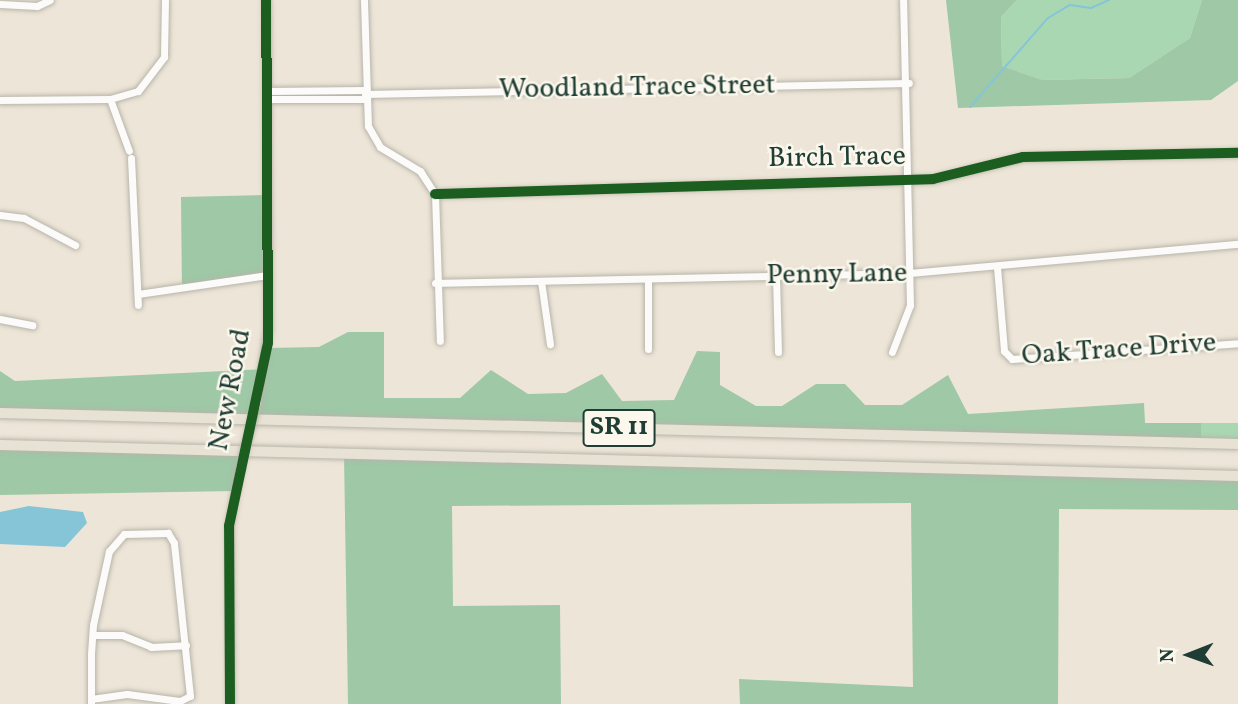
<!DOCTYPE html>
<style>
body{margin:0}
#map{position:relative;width:1238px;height:704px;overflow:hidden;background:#ede5d7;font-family:Vollkorn,serif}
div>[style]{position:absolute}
.green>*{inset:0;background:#a9d7b2;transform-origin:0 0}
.forest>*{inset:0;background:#9ec8a6}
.water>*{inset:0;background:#85c5d7}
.stream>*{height:2px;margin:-1px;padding:0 1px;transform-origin:1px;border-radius:1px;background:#85c5d7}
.roads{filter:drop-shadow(0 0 2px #b7b5ab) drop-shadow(0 0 2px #b7b5ab)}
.minor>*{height:7px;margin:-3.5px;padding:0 3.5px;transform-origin:3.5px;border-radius:3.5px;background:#fcfbf9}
.highway>*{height:10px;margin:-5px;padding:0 5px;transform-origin:5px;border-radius:5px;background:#e7e2d4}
.bridges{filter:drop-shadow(0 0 2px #b7b5ab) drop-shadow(0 0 2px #b7b5ab)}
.minor-bridge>*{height:7px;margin:-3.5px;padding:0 3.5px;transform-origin:3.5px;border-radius:3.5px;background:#fcfbf9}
.cycleway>*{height:10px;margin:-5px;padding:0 5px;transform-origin:5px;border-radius:5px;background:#1b5e20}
span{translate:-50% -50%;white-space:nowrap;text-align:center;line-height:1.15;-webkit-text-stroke:5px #fbf7ec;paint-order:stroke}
.shield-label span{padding:2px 5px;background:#fbf7ec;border:2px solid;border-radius:5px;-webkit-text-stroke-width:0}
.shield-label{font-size:26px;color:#1f3d34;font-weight:700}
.street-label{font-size:28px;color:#1f3d34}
.north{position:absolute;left:1154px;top:620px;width:70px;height:70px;-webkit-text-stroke:5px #fbf7ec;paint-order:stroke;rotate:269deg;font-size:19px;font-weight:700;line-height:28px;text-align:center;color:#1f3d34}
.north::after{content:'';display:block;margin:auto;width:24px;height:32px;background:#1f3d34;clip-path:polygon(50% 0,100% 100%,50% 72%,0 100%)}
</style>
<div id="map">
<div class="green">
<div style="clip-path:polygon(1017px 0,1202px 0,1190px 38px,1129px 78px,1041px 80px,1002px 66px,1001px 17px)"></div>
<div style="left:1201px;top:423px;width:37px;height:20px"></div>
</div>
<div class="forest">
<div style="clip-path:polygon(946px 0,1017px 0,1001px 17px,1002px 66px,1042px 80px,1129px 78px,1190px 38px,1202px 0,1238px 0,1238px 81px,1211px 100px,958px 108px)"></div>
<div style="clip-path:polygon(267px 195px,268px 275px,182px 292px,181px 197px)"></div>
<div style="clip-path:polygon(348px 332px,384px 332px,384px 398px,460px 398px,491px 370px,528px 394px,566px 393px,602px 374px,622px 401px,674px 400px,697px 351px,720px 352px,720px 385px,756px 406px,782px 406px,816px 384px,845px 384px,865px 405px,902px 405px,948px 375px,968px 414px,1144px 403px,1145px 423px,1201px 423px,1201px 443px,0 413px,0 371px,15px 381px,264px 369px,267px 348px,319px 347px)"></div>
<div style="clip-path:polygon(0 445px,244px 451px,234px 491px,0 495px)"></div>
<div style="clip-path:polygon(344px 454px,1238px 476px,1238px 510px,1059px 509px,1058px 704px,740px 704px,739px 679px,913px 687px,911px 503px,452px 506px,453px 606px,560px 605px,561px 704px,348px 704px)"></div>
</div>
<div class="water">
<div style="clip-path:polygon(29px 506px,83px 512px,87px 523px,65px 547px,0 544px,0 512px)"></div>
</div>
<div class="stream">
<div style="left:970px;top:107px;width:118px;rotate:-48.8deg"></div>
<div style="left:1048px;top:18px;width:26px;rotate:-31deg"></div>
<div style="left:1070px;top:5px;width:21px;rotate:8deg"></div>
<div style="left:1091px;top:8px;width:20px;rotate:-24deg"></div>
</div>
<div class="roads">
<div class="minor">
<div style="left:364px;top:0;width:126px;rotate:88.2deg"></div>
<div style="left:368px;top:126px;width:24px;rotate:60deg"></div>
<div style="left:380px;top:147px;width:47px;rotate:31deg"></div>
<div style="left:420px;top:171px;width:27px;rotate:57deg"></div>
<div style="left:435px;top:194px;width:147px;rotate:88.1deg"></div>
<div style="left:0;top:4px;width:37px;rotate:3deg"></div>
<div style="left:37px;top:6px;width:14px;rotate:-25deg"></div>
<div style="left:267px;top:91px;width:98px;rotate:-0.6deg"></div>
<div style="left:365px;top:94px;width:544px;rotate:-1.16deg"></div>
<div style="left:110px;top:99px;width:55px;rotate:69.9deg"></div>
<div style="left:267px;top:99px;width:98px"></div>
<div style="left:0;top:100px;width:110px;rotate:-0.5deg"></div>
<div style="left:110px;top:99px;width:29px;rotate:-16deg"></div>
<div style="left:138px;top:91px;width:43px;rotate:-52.6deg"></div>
<div style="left:164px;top:57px;width:57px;rotate:-89deg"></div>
<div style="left:131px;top:158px;width:147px;rotate:87.3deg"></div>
<div style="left:435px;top:194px;width:498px;rotate:-1.7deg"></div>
<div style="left:933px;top:179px;width:93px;rotate:-13.7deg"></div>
<div style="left:1023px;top:157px;width:215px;rotate:-1.1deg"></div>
<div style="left:0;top:215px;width:24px;rotate:7deg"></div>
<div style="left:24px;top:218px;width:58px;rotate:27.9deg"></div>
<div style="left:997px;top:267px;width:84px;rotate:85.2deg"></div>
<div style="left:1004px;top:351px;width:11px;rotate:45deg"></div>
<div style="left:1012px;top:359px;width:227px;rotate:-4deg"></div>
<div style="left:776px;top:276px;width:76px;rotate:88.5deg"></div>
<div style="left:648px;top:279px;width:70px;rotate:90deg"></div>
<div style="left:541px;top:281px;width:64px;rotate:81.9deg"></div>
<div style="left:435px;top:283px;width:475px;rotate:-1.2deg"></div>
<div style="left:910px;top:273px;width:329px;rotate:-5.1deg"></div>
<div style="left:138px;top:294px;width:131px;rotate:-8.3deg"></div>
<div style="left:0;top:319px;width:33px;rotate:11deg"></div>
<div style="left:892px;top:352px;width:50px;rotate:-69deg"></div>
<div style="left:910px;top:305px;width:305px;rotate:-91.3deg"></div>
<div style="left:257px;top:401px;width:74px;rotate:-81.4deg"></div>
<div style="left:268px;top:328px;width:328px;rotate:-90.3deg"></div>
<div style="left:93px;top:635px;width:29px"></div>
<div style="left:122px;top:635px;width:31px;rotate:22deg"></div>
<div style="left:151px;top:647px;width:35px;rotate:-3deg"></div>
<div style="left:91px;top:699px;width:36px;rotate:-8deg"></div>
<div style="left:127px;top:694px;width:53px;rotate:7.5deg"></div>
<div style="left:180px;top:701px;width:11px;rotate:-27deg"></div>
<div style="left:190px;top:696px;width:154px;rotate:-96deg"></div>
<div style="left:174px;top:543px;width:12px;rotate:-121deg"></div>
<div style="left:168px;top:533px;width:44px;rotate:178.7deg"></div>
<div style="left:124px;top:534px;width:23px;rotate:131deg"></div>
<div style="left:109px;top:551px;width:76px;rotate:102.2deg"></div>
<div style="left:93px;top:625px;width:29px;rotate:94deg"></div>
<div style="left:91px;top:654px;width:50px;rotate:90deg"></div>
<div style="left:230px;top:704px;width:178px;rotate:-90.3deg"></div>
<div style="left:229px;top:526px;width:58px;rotate:-80deg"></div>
</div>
<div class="highway">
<div style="left:0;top:413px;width:1238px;rotate:1.43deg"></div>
<div style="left:0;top:445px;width:1238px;rotate:1.43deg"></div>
</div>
</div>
<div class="bridges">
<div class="minor-bridge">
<div style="left:239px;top:469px;width:70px;rotate:-75.2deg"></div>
</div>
</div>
<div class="cycleway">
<div style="left:435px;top:194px;width:498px;rotate:-1.7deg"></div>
<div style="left:933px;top:179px;width:93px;rotate:-13.7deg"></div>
<div style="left:1023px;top:157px;width:215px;rotate:-1.1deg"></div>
<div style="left:230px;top:704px;width:178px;rotate:-90.3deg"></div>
<div style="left:229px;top:526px;width:187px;rotate:-78deg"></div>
<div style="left:268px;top:343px;width:343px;rotate:-90.3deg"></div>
</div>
<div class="shield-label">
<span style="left:619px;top:428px">SR 11</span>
</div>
<div class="street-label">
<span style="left:637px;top:88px;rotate:-1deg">Woodland Trace Street</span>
<span style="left:837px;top:158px;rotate:-1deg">Birch Trace</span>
<span style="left:837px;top:275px;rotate:-1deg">Penny Lane</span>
<span style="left:1119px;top:350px;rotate:-4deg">Oak Trace Drive</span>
<span style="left:231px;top:390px;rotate:-79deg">New Road</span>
</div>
<div class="north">N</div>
</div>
